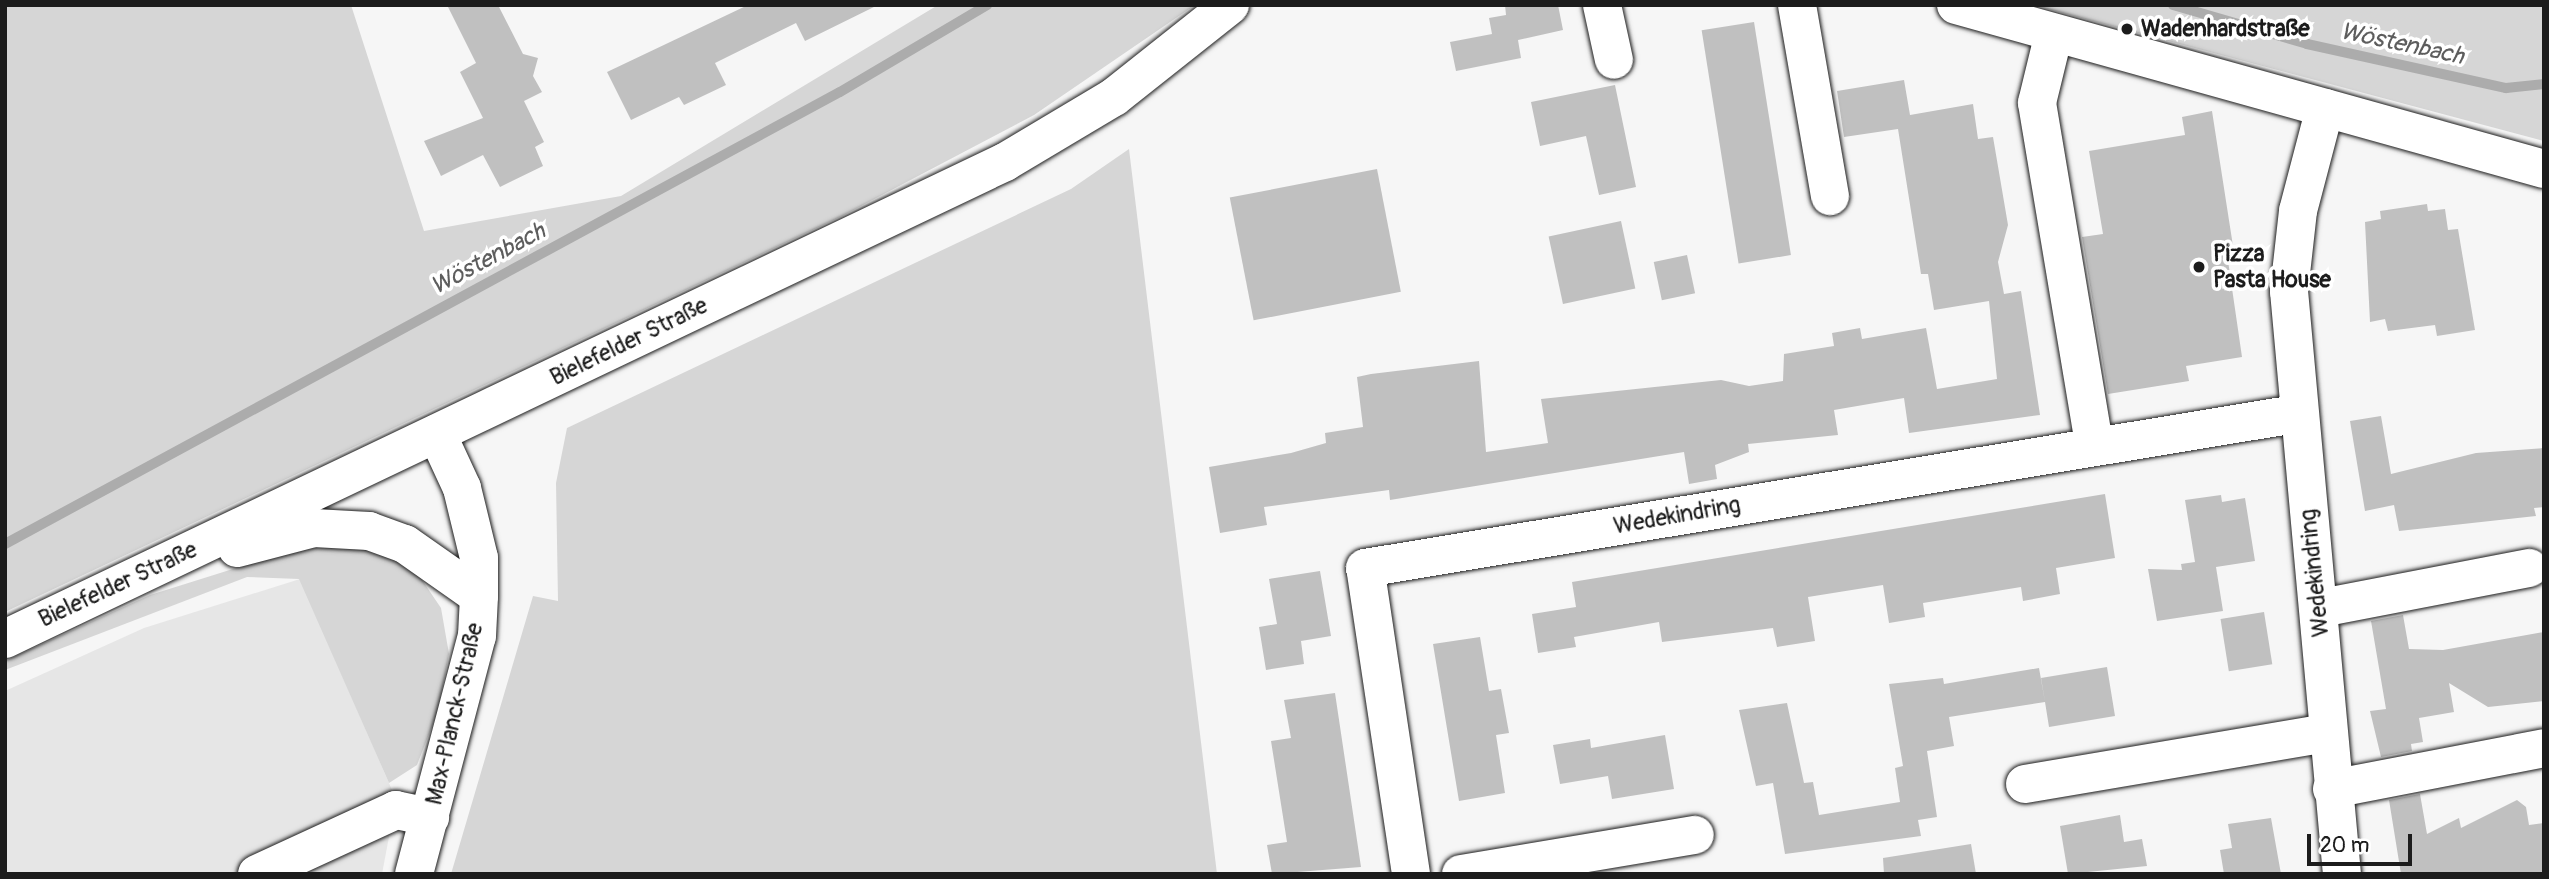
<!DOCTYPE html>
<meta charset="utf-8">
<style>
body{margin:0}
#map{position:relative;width:2549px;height:879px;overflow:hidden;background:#f6f6f6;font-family:Pangolin,sans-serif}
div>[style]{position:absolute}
.built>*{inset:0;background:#e6e6e6}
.green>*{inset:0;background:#d6d6d6}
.stream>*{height:10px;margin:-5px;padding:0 5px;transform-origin:5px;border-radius:5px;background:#acacac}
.building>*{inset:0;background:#c0c0c0;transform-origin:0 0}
.roads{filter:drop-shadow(0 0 2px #1c1c1c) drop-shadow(0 0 2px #1c1c1c)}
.minor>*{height:38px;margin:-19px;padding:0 19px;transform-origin:19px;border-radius:19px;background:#fff}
.dots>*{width:19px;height:19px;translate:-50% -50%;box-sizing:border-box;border:4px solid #fff;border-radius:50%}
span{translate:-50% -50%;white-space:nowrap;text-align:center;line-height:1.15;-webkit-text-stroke:7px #fff;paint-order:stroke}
.poi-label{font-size:23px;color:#1c1c1c;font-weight:700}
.left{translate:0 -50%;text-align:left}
.street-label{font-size:23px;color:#1c1c1c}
.water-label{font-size:24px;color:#5d5d5d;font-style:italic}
.frame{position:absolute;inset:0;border:7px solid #1c1c1c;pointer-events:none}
.scale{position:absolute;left:2307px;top:834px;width:105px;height:32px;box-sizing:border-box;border:4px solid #1c1c1c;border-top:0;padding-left:9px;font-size:21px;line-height:24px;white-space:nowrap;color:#1c1c1c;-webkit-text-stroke:5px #fff;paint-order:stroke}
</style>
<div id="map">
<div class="built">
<div style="clip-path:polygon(300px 579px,396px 799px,382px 874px,5px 874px,5px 691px,144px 628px)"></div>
</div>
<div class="green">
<div style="clip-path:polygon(5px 5px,351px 5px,424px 231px,621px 196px,938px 5px,1195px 5px,1034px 115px,842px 216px,5px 612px)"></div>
<div style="clip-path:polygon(2033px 5px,2544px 5px,2544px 141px)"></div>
<div style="clip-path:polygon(1129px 149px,1217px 874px,451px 874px,533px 596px,558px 601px,556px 483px,567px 428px,1071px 189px)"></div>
<div style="clip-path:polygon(368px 542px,418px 574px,441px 608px,449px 654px,438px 711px,417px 765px,389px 783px,299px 579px,247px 577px,5px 670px,5px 661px,150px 595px,306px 546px)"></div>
</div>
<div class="stream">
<div style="left:2173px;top:5px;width:140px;rotate:16.2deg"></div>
<div style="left:2307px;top:44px;width:204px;rotate:12.5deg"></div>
<div style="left:2506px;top:88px;width:38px;rotate:-6deg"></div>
<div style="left:5px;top:544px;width:949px;rotate:-28.43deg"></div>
<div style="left:840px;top:92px;width:171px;rotate:-30.6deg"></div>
</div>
<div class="building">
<div style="clip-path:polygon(447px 5px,498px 5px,523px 54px,538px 58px,533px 76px,542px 92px,524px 101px,544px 142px,535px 147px,543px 166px,500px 187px,483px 155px,441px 176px,424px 141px,483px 118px,460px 72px,476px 63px)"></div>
<div style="clip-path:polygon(748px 5px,878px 5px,805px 41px,796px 23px,715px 63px,726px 85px,684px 105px,679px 97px,631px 120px,607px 72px)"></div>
<div style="clip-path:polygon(1505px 5px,1558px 5px,1563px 30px,1518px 40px,1521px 58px,1456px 71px,1450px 42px,1492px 34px,1489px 18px,1506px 15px)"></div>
<div style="left:1754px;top:22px;width:236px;height:53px;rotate:81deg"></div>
<div style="clip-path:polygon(1904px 80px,1910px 115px,1973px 104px,1978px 139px,1993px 137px,2008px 225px,1998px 262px,2004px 294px,2021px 291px,2040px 415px,1909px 433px,1904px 398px,1834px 410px,1838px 435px,1748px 444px,1749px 452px,1715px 465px,1717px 479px,1689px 484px,1684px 452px,1390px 500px,1389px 490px,1264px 507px,1267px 525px,1220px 533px,1209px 467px,1291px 453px,1326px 443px,1325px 433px,1363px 427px,1357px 377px,1371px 374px,1479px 361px,1486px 452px,1548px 443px,1541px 399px,1721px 380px,1749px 386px,1783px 381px,1784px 354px,1834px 346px,1832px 333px,1860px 328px,1862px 339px,1926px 328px,1937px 389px,1997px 379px,1989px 301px,1934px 310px,1928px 274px,1921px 274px,1898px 129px,1844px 137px,1837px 91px)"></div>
<div style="clip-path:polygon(1615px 85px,1636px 187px,1599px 195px,1586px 136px,1540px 146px,1531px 102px)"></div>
<div style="clip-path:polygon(2212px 111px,2233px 246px,2226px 247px,2242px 357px,2186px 366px,2189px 381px,2108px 394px,2082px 237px,2103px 234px,2089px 151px,2185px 135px,2182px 117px)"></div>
<div style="left:1377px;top:169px;width:125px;height:150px;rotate:79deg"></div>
<div style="clip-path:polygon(2427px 204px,2428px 211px,2445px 209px,2448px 230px,2458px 229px,2475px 330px,2437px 336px,2435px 325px,2388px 331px,2385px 319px,2370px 322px,2365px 222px,2381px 219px,2380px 211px)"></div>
<div style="left:1621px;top:221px;width:69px;height:74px;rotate:78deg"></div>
<div style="left:1687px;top:255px;width:39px;height:34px;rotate:78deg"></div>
<div style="clip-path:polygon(2381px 416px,2391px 474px,2476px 453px,2544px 448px,2544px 507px,2534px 508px,2536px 516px,2399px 531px,2394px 505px,2365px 511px,2350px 421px)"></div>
<div style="clip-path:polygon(2105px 494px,2115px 558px,2056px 568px,2060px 594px,2023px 601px,2021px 587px,1923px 603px,1925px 617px,1889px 623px,1883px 585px,1808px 597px,1815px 641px,1777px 647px,1773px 628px,1662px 642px,1659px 622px,1574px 637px,1576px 647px,1538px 653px,1532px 614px,1576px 607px,1572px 582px)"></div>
<div style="clip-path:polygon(2221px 495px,2222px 502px,2245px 498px,2255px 561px,2216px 567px,2223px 611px,2157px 621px,2148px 569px,2182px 570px,2181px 564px,2195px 562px,2185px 500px)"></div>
<div style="clip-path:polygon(1320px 571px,1331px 636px,1301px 641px,1304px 664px,1266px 670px,1259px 627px,1277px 624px,1269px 579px)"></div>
<div style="left:2264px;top:612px;width:53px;height:44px;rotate:81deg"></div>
<div style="clip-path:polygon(2403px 615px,2409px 649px,2443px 650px,2544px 632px,2544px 701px,2488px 707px,2449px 683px,2454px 712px,2419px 718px,2423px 742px,2411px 744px,2412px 751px,2381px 757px,2370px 711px,2386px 709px,2371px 621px)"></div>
<div style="clip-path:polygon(1480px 637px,1489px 691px,1501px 689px,1509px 733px,1496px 735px,1505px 793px,1459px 801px,1433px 644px)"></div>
<div style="clip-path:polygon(2107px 667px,2115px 716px,2049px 727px,2045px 702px,1949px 717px,1954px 746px,1927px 751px,1937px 817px,1918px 820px,1921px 836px,1785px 854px,1773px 783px,1756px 786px,1739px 710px,1787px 703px,1804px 783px,1813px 782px,1819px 815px,1900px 802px,1895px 768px,1903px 766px,1889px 684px,1943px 678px,1944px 684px,2039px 668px,2045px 702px,2041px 678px)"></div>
<div style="clip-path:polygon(1335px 693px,1361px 867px,1272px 874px,1267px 845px,1287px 842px,1271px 741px,1291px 738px,1284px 700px)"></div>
<div style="clip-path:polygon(1665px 735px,1674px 789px,1612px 799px,1608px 776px,1560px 784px,1553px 745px,1590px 739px,1591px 748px)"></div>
<div style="clip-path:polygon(2420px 794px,2427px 834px,2459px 818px,2461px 828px,2517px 800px,2526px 807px,2529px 825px,2544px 823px,2544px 874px,2401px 874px,2389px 800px)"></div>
<div style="clip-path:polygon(2120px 815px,2124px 842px,2142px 839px,2147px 866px,2068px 874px,2060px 826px)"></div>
<div style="clip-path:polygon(2271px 818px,2281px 874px,2224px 874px,2220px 850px,2232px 848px,2228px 824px)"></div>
<div style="clip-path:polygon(1971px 844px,1976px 874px,1884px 874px,1883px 858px)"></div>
</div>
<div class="roads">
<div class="minor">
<div style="left:1602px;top:5px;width:56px;rotate:77.7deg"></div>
<div style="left:1797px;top:5px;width:194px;rotate:80.2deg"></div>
<div style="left:1956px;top:5px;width:610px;rotate:15.58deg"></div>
<div style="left:2054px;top:33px;width:72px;rotate:103.7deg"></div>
<div style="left:2037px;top:103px;width:347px;rotate:80.5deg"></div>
<div style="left:2325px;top:108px;width:106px;rotate:104.7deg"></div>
<div style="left:2298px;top:211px;width:81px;rotate:96.4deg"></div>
<div style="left:2289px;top:291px;width:585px;rotate:84.81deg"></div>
<div style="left:237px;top:548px;width:80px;rotate:-14.6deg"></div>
<div style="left:314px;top:528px;width:55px;rotate:3.1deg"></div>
<div style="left:369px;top:531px;width:38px;rotate:20deg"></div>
<div style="left:405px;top:544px;width:90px;rotate:35.1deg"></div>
<div style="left:2321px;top:608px;width:212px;rotate:-10.9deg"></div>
<div style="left:5px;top:639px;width:1108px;rotate:-25.5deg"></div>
<div style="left:1005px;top:162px;width:127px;rotate:-30.8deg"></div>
<div style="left:1114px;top:97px;width:148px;rotate:-38.4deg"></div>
<div style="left:2025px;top:784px;width:306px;rotate:-9.6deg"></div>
<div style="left:2332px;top:789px;width:216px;rotate:-10.9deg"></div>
<div style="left:257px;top:874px;width:153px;rotate:-24.7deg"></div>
<div style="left:396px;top:810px;width:35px;rotate:12deg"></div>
<div style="left:414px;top:874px;width:246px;rotate:-75.2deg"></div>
<div style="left:477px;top:636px;width:40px;rotate:-87.1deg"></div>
<div style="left:479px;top:596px;width:38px;rotate:-90deg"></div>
<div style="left:479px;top:558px;width:72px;rotate:-103.7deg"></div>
<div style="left:462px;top:488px;width:60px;rotate:-114.8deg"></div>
<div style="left:1411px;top:874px;width:309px;rotate:-98.5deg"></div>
<div style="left:1365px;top:568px;width:943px;rotate:-9.4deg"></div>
<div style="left:1461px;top:874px;width:237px;rotate:-9.5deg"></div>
</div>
</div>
<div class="dots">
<div style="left:2127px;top:29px;background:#1c1c1c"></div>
<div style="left:2199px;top:267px;background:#1c1c1c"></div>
</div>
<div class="poi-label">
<span class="left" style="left:2141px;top:29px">Wadenhardstraße</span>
<span class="left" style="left:2213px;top:267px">Pizza<br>Pasta House</span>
</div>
<div class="street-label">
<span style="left:629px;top:342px;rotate:-26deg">Bielefelder Straße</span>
<span style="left:1677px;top:516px;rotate:-10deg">Wedekindring</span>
<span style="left:2315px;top:573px;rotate:-96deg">Wedekindring</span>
<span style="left:118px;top:585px;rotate:-25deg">Bielefelder Straße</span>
<span style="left:455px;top:714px;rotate:-77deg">Max-Planck-Straße</span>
</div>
<div class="water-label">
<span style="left:2402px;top:44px;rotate:12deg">Wöstenbach</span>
<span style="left:488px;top:259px;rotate:-28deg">Wöstenbach</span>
</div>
<div class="frame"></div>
<div class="scale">20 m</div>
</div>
